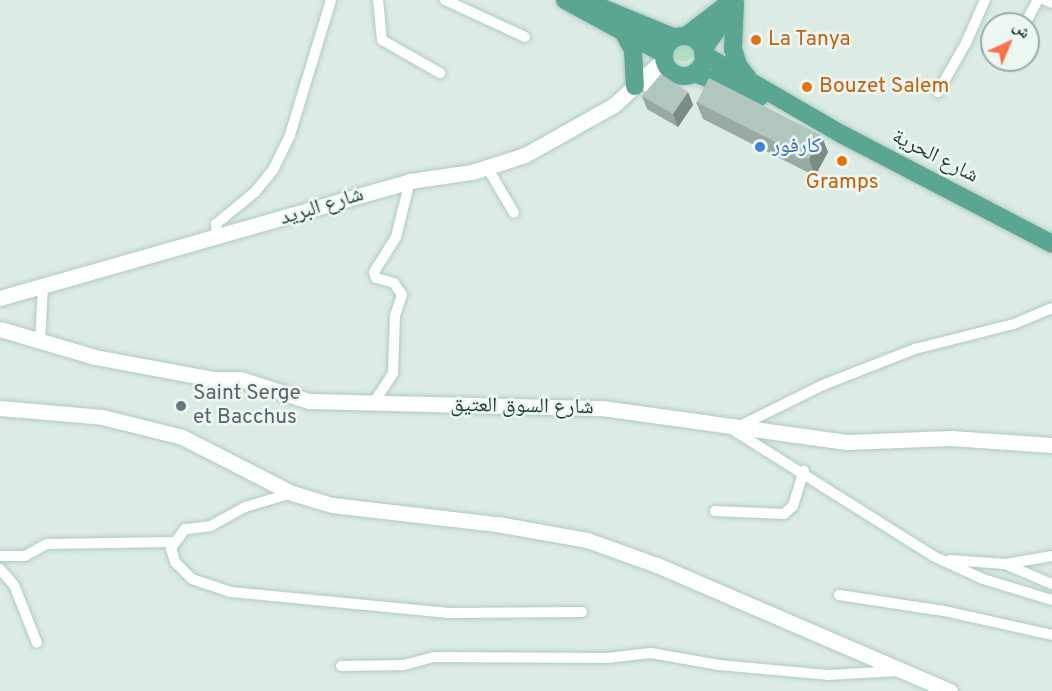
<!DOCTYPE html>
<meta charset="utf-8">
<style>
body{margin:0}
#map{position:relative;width:1052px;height:691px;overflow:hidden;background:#dcebe4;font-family:Overpass,"Noto Naskh Arabic",sans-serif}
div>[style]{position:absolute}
.green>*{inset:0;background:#b2dfbe}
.round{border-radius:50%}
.roads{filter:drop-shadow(0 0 2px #aeccc1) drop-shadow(0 0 2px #aeccc1)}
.street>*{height:10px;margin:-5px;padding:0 5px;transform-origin:5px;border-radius:5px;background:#fff}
.secondary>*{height:15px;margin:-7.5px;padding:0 7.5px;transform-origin:7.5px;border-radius:7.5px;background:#fff}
.primary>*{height:18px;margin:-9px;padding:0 9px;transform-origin:9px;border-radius:9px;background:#5ba692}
.primary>.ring{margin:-9px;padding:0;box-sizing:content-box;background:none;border:18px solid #5ba692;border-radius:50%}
.wall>*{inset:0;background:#98aaa3}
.shaded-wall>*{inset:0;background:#7c8b84}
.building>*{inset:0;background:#b1c6bd;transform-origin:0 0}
.dots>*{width:16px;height:16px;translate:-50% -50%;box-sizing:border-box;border:3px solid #edf7f2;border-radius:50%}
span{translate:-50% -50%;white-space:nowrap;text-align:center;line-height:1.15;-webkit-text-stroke:5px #edf7f2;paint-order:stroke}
.food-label{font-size:21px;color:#c56008}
.left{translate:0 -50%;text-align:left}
.shop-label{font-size:21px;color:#366cbe}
.street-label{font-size:21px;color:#1d3c33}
.worship-label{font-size:21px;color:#5b616d}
.north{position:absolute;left:980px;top:12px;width:60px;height:60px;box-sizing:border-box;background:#edf7f2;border:2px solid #9aaca6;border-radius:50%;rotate:44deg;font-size:16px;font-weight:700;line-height:24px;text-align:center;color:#1d3c33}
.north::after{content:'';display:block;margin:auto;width:21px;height:27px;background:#ff7246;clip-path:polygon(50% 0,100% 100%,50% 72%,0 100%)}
</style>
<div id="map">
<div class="green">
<div class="round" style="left:673px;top:42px;width:20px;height:20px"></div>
</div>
<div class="roads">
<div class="street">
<div style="left:378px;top:0;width:40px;rotate:84.3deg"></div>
<div style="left:382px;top:40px;width:67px;rotate:29.6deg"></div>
<div style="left:445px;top:0;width:88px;rotate:24.8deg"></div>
<div style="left:1045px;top:0;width:8px;rotate:23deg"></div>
<div style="left:1025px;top:24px;width:27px;rotate:-62deg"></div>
<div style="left:938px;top:92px;width:56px;rotate:-60.3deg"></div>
<div style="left:966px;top:43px;width:47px;rotate:-66.2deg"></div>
<div style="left:487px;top:167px;width:53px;rotate:59.6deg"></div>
<div style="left:217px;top:238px;width:14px;rotate:-94deg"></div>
<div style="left:216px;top:224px;width:50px;rotate:-39.4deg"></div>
<div style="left:255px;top:192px;width:28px;rotate:-51deg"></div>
<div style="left:273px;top:170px;width:39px;rotate:-64deg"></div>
<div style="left:290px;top:135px;width:141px;rotate:-73.1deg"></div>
<div style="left:40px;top:340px;width:54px;rotate:-86.8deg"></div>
<div style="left:373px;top:404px;width:37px;rotate:-57deg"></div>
<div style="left:393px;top:373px;width:57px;rotate:-88deg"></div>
<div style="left:395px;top:316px;width:22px;rotate:-72deg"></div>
<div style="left:402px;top:295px;width:14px;rotate:-124deg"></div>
<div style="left:394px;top:283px;width:19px;rotate:-164deg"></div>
<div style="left:376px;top:278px;width:6px;rotate:-108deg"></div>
<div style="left:374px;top:272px;width:41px;rotate:-57.8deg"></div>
<div style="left:396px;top:237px;width:58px;rotate:-76deg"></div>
<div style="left:740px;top:426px;width:93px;rotate:-26.3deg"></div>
<div style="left:823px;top:385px;width:99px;rotate:-21.4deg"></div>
<div style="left:915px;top:349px;width:102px;rotate:-14.2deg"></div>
<div style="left:1014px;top:324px;width:41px;rotate:-22.8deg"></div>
<div style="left:730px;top:428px;width:240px;rotate:32.2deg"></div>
<div style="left:933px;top:556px;width:55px;rotate:24.7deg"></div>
<div style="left:983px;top:579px;width:72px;rotate:16.9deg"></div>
<div style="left:292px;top:493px;width:49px;rotate:163.4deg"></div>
<div style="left:245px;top:507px;width:39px;rotate:151deg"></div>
<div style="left:211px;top:526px;width:26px;rotate:173deg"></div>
<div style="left:185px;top:529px;width:24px;rotate:126deg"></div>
<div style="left:171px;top:548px;width:15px;rotate:74deg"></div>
<div style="left:175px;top:562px;width:24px;rotate:45deg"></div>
<div style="left:192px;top:579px;width:41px;rotate:18.4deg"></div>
<div style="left:231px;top:592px;width:219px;rotate:5.5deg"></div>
<div style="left:449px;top:613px;width:133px;rotate:-0.4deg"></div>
<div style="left:715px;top:511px;width:69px;rotate:2.5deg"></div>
<div style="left:784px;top:514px;width:12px;rotate:-42deg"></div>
<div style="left:793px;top:506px;width:37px;rotate:-73deg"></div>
<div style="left:0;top:556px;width:25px"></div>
<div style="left:25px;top:556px;width:25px;rotate:-29deg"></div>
<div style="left:47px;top:544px;width:126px;rotate:-0.9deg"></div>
<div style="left:1052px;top:556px;width:48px;rotate:170.3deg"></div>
<div style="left:1005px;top:564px;width:51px;rotate:23.1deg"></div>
<div style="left:950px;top:560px;width:55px;rotate:4.2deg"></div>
<div style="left:0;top:569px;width:21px;rotate:49deg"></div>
<div style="left:14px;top:585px;width:62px;rotate:68.4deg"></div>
<div style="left:839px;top:595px;width:106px;rotate:8.7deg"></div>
<div style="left:944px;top:611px;width:111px;rotate:12.5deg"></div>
<div style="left:341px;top:666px;width:63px;rotate:-0.9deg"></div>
<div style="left:404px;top:665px;width:31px;rotate:-15deg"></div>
<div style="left:434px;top:657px;width:173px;rotate:0.3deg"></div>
<div style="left:607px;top:658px;width:44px;rotate:-6.5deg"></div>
<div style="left:651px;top:653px;width:69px;rotate:10deg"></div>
<div style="left:719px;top:665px;width:109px;rotate:5.2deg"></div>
<div style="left:828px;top:675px;width:70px;rotate:-3.3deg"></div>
</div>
<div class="secondary">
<div style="left:649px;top:85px;width:27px;rotate:-27deg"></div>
<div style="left:0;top:298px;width:426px;rotate:-15.9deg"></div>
<div style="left:410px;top:181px;width:63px;rotate:-8.3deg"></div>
<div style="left:472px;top:172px;width:56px;rotate:-17.8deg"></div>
<div style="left:525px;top:155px;width:102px;rotate:-29.3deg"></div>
<div style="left:614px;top:105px;width:68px;rotate:-42.6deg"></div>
<div style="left:0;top:329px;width:99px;rotate:16.4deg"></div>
<div style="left:95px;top:357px;width:121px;rotate:10.5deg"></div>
<div style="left:214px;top:379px;width:26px"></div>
<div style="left:240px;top:379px;width:72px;rotate:17.7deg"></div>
<div style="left:309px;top:401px;width:293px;rotate:1.4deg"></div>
<div style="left:602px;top:408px;width:247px;rotate:7.9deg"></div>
<div style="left:847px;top:442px;width:104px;rotate:-2.2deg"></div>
<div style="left:951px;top:438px;width:101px;rotate:4deg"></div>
<div style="left:0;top:408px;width:102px;rotate:5deg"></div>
<div style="left:102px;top:417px;width:82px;rotate:14deg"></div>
<div style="left:182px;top:437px;width:123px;rotate:27deg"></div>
<div style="left:292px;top:493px;width:42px;rotate:16.7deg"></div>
<div style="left:332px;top:505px;width:166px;rotate:6.6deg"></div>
<div style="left:497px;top:524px;width:91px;rotate:10.1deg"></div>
<div style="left:587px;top:540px;width:74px;rotate:19.7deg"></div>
<div style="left:657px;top:565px;width:319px;rotate:23.3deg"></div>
</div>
<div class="primary">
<div style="left:565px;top:0;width:113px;rotate:28.6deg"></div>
<div style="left:583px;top:0;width:100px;rotate:22.4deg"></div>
<div style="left:735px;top:3px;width:46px;rotate:92.5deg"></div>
<div style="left:733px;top:49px;width:19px;rotate:72deg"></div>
<div style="left:739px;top:67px;width:14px;rotate:51deg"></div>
<div style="left:624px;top:33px;width:19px;rotate:62deg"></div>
<div style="left:633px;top:50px;width:36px;rotate:87deg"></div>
<div style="left:686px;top:36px;width:54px;rotate:-37.5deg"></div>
<div class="ring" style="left:664px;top:36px;width:22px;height:22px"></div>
<div style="left:703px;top:50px;width:55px;rotate:-55.4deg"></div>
<div style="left:703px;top:54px;width:162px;rotate:30.1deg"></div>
<div style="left:843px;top:135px;width:236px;rotate:27.5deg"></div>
<div style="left:694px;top:73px;width:70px;rotate:20deg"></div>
</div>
</div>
<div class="wall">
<div style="clip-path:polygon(688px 92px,693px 105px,678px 127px,647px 109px,642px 96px)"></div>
<div style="clip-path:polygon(696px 102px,821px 135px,828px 152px,815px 176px,703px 119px)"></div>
</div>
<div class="shaded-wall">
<div style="clip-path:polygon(688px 92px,693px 105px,678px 127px,673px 114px)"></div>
<div style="clip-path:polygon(821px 135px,828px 152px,815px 176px,809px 159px)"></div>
</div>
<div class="building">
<div style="clip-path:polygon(661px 74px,688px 92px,673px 114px,642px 96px)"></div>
<div style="left:709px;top:78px;width:126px;height:27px;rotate:27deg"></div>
</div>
<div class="dots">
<div style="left:756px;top:40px;background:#e8710a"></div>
<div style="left:807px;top:87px;background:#e8710a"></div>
<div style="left:760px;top:147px;background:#3f7fe0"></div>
<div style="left:842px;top:161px;background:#e8710a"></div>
<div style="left:181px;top:406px;background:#6b7280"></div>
</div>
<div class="food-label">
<span class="left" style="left:768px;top:40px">La Tanya</span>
<span class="left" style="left:819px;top:87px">Bouzet Salem</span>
<span style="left:842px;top:183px">Gramps</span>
</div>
<div class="shop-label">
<span class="left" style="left:772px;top:147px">كارفور</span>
</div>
<div class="street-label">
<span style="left:935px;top:157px;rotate:27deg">شارع الحرية</span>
<span style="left:322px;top:207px;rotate:-17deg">شارع البريد</span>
<span style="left:522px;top:407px;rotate:1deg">شارع السوق العتيق</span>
</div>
<div class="worship-label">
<span class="left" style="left:193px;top:406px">Saint Serge<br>et Bacchus</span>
</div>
<div class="north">ش</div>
</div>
